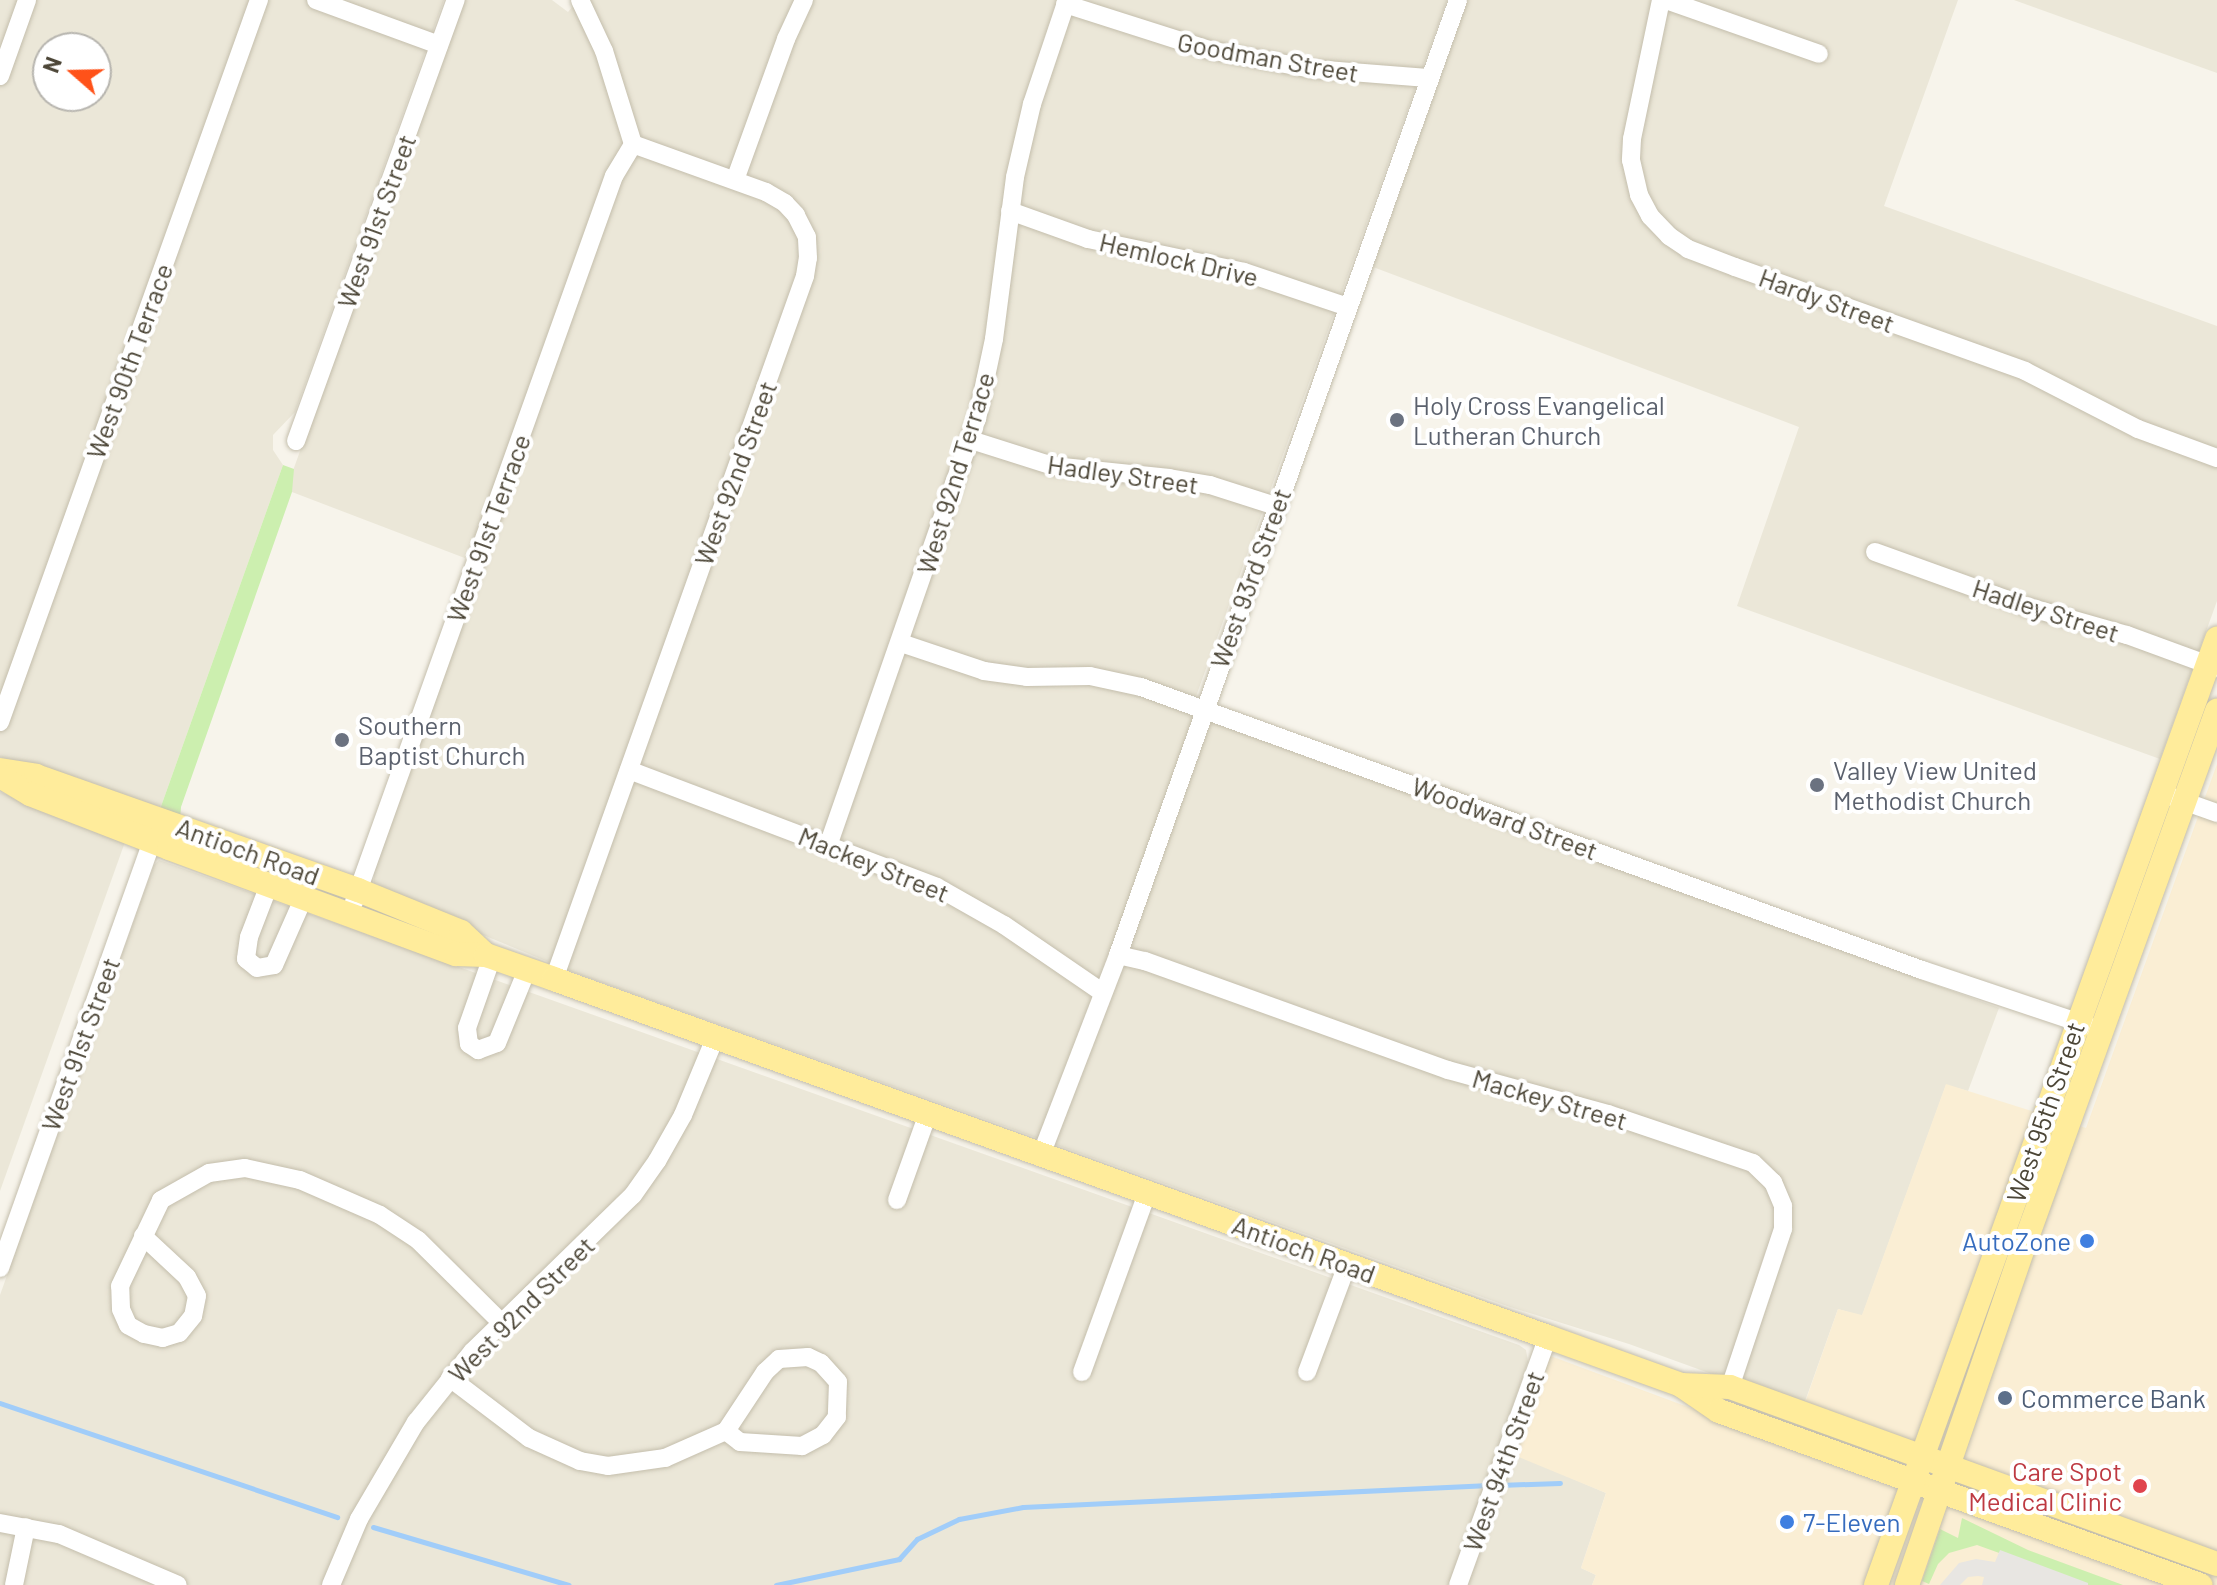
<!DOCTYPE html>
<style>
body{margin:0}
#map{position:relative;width:2217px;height:1585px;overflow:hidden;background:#f7f4eb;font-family:Barlow,sans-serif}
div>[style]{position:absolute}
.residential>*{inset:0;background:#ebe7d8}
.commercial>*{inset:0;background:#faeed4}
.green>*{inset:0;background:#ccefaf}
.parking>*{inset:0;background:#e8e6e2}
.stream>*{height:5px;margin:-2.5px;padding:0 2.5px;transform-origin:2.5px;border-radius:2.5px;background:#a1cdf9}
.roads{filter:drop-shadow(0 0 2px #c4beac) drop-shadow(0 0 2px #c4beac)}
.minor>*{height:18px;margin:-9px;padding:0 9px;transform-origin:9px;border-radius:9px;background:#fff}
.major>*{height:24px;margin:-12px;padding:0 12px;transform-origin:12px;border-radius:12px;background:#ffec9b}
.dots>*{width:22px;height:22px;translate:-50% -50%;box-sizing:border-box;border:4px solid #fff;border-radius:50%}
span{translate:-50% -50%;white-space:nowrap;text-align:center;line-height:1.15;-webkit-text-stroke:8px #fff;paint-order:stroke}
.street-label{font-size:26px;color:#4c4637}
.worship-label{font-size:26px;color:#5b616d}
.left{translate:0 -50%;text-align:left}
.shop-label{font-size:26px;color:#366cbe}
.right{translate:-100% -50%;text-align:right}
.service-label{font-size:26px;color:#4e5e75}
.health-label{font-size:26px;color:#be3a42}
.north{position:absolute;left:32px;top:32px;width:80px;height:80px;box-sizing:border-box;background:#fff;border:2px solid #b7b5af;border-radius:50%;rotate:290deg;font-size:22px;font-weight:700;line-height:32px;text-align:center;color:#4c4637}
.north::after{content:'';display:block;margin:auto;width:28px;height:36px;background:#ff5219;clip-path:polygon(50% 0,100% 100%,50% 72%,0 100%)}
</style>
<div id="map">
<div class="residential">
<div style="clip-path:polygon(evenodd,0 0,444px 0,295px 412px,273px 435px,273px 450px,283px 465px,159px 812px,0 757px,0 0,48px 48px,96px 48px,96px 96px,48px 96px,48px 48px)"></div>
<div style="clip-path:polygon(464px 0,552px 0,568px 12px,578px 0,1447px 0,1190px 713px,1999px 1008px,1968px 1091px,1946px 1085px,1862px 1316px,1838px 1309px,1803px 1407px,1629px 1344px,1510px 1307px,573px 972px,381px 893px,374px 886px,374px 867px,483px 565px,292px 492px,291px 476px)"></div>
<div style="clip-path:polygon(1468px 0,1958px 0,1884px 206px,2217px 326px,2217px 601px,2160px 759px,1737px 606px,1799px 427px,1373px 267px)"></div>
<div style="clip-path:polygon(2014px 0,2217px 0,2217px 73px)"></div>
<div style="clip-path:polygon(0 792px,125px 842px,0 1191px)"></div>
<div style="clip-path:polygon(159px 860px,1519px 1345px,1526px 1350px,1528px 1362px,1498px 1447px,1606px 1493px,1581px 1568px,1596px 1575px,1592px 1585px,0 1585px,0 1295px,154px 865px)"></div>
</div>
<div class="commercial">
<div style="clip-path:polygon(2217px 764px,2217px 1585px,1592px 1585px,1596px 1575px,1581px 1568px,1606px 1493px,1514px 1455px,1548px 1355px,1790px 1445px,1838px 1309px,1862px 1315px,1946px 1084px,2086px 1128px)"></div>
</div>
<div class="green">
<div style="clip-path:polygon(283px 465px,294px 469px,292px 492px,181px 807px,180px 820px,159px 812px)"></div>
<div style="clip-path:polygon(1962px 1518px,2028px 1550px,2123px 1585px,2088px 1585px,1977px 1545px,1949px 1553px,1938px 1564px,1929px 1584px,1922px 1581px,1940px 1529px,1958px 1538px)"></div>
</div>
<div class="parking">
<div style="clip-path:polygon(2000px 1550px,2088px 1583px,2088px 1585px,1982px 1585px,1984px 1577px,1978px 1576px,1968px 1577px,1960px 1585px,1940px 1585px,1959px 1563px,1976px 1559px,1995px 1562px)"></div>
</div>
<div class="stream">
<div style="left:0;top:1403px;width:356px;rotate:18.7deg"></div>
<div style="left:1499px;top:1485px;width:61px;rotate:-1.9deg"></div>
<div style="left:373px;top:1527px;width:204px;rotate:16.5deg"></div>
<div style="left:776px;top:1585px;width:126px;rotate:-11.9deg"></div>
<div style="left:899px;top:1559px;width:27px;rotate:-48deg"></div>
<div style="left:917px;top:1539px;width:47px;rotate:-25.5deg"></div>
<div style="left:959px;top:1519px;width:65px;rotate:-10.6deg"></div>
<div style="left:1023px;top:1507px;width:467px;rotate:-2.7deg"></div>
</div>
<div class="roads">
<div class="minor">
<div style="left:316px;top:0;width:131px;rotate:20.1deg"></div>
<div style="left:1661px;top:0;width:142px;rotate:101.8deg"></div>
<div style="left:1632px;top:139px;width:21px;rotate:93deg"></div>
<div style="left:1631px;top:160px;width:36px;rotate:77deg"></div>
<div style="left:1639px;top:195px;width:24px;rotate:62deg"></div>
<div style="left:1650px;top:216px;width:28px;rotate:46deg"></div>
<div style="left:1669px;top:236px;width:23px;rotate:34deg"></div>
<div style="left:1688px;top:249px;width:50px;rotate:21deg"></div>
<div style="left:1735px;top:267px;width:308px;rotate:19.7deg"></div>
<div style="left:2025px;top:371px;width:127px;rotate:27.2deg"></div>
<div style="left:2138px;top:429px;width:84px;rotate:20.2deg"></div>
<div style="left:1666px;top:0;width:162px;rotate:19.4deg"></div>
<div style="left:1065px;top:4px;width:151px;rotate:17.7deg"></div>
<div style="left:1209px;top:50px;width:106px;rotate:10.4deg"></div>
<div style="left:1313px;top:69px;width:115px;rotate:4.5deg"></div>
<div style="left:0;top:76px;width:81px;rotate:-70.4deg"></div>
<div style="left:735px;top:180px;width:150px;rotate:-70.1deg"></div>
<div style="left:786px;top:39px;width:43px;rotate:-65.2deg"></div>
<div style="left:1010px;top:211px;width:83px;rotate:19.7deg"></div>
<div style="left:1088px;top:239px;width:159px;rotate:11.9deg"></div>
<div style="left:1244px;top:272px;width:110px;rotate:18.6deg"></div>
<div style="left:971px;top:440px;width:86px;rotate:17.6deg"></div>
<div style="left:1053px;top:466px;width:117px;rotate:5.9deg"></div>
<div style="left:1169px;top:478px;width:42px;rotate:9.7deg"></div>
<div style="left:1210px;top:485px;width:69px;rotate:17.7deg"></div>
<div style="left:296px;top:441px;width:469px;rotate:-70.1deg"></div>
<div style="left:1875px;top:552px;width:163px;rotate:19.8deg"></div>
<div style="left:2028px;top:607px;width:103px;rotate:15.8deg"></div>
<div style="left:2127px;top:635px;width:96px;rotate:20.1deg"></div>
<div style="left:901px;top:643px;width:88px;rotate:18.6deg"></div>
<div style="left:984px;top:671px;width:43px;rotate:7.9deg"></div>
<div style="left:1027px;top:677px;width:63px;rotate:-0.9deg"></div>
<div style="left:1090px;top:676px;width:52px;rotate:12.2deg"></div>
<div style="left:1141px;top:687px;width:831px;rotate:19.92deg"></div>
<div style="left:1922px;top:970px;width:176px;rotate:18.5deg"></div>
<div style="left:0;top:722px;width:767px;rotate:-70.27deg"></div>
<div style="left:629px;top:770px;width:329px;rotate:20.8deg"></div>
<div style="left:937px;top:887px;width:77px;rotate:29.6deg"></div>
<div style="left:1004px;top:925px;width:119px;rotate:34.4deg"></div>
<div style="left:2172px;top:797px;width:48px;rotate:19.6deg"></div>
<div style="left:829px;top:843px;width:449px;rotate:-70.8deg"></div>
<div style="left:977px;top:419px;width:82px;rotate:-78deg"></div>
<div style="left:994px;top:339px;width:163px;rotate:-82.6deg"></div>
<div style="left:1015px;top:177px;width:75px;rotate:-76.9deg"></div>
<div style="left:1032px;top:104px;width:110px;rotate:-71.4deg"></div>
<div style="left:269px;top:885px;width:56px;rotate:111deg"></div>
<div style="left:249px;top:937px;width:22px;rotate:98deg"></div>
<div style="left:246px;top:959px;width:14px;rotate:39deg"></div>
<div style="left:257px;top:968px;width:17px;rotate:-10deg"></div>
<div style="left:274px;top:965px;width:74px;rotate:-66.2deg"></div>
<div style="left:354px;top:902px;width:771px;rotate:-70.3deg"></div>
<div style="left:614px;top:176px;width:37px;rotate:-59deg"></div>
<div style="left:1118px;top:955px;width:28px;rotate:13deg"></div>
<div style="left:1145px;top:961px;width:322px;rotate:19.8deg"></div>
<div style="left:1448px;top:1070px;width:166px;rotate:15.4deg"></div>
<div style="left:1608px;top:1114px;width:153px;rotate:18.7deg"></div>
<div style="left:1753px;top:1163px;width:28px;rotate:44deg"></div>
<div style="left:1773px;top:1182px;width:26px;rotate:67deg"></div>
<div style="left:1783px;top:1206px;width:23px;rotate:90deg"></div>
<div style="left:1783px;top:1229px;width:167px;rotate:108.5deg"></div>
<div style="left:492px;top:957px;width:75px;rotate:109.4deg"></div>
<div style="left:467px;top:1028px;width:16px;rotate:83deg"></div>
<div style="left:469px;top:1044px;width:11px;rotate:34deg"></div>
<div style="left:478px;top:1050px;width:20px;rotate:-20deg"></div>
<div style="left:497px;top:1043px;width:79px;rotate:-67.7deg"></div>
<div style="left:554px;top:979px;width:746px;rotate:-70.35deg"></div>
<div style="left:805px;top:276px;width:18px;rotate:-81deg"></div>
<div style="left:808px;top:258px;width:21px;rotate:-93deg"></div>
<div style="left:807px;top:237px;width:25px;rotate:-117deg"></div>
<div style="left:796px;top:215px;width:16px;rotate:-133deg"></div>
<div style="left:785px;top:203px;width:22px;rotate:-150deg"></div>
<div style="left:766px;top:192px;width:141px;rotate:-160.2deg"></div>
<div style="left:633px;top:144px;width:97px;rotate:-107.3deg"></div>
<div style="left:604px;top:51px;width:56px;rotate:-115.2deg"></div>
<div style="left:1041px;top:1155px;width:214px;rotate:-68.9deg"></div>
<div style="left:1118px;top:955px;width:1014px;rotate:-70.4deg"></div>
<div style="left:897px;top:1200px;width:89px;rotate:-70.3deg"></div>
<div style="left:143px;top:1236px;width:60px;rotate:43deg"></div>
<div style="left:187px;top:1277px;width:21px;rotate:62deg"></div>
<div style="left:197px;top:1296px;width:20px;rotate:101deg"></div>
<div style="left:193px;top:1316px;width:22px;rotate:129deg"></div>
<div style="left:179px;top:1333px;width:17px;rotate:163deg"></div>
<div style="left:163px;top:1338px;width:19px;rotate:-168deg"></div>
<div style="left:144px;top:1334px;width:18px;rotate:-151deg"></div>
<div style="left:128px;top:1325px;width:17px;rotate:-114deg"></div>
<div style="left:121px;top:1309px;width:23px;rotate:-92deg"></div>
<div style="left:120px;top:1286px;width:95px;rotate:-64.5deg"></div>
<div style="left:161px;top:1200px;width:55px;rotate:-29.4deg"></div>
<div style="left:209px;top:1173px;width:36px;rotate:-8deg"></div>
<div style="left:245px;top:1168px;width:56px;rotate:12.3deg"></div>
<div style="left:300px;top:1180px;width:87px;rotate:23.6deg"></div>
<div style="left:380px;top:1215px;width:45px;rotate:33.3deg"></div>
<div style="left:418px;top:1240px;width:117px;rotate:44.7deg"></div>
<div style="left:0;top:1268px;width:465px;rotate:-70.4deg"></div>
<div style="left:1082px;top:1372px;width:190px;rotate:-70deg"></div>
<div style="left:1307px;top:1372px;width:114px;rotate:-69.5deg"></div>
<div style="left:450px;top:1378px;width:99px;rotate:37.2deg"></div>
<div style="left:529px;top:1438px;width:56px;rotate:24.3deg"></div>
<div style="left:580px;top:1461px;width:28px;rotate:10deg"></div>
<div style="left:608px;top:1466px;width:58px;rotate:-8deg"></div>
<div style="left:665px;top:1458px;width:67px;rotate:-23.9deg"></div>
<div style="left:726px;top:1431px;width:71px;rotate:-56.5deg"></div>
<div style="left:765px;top:1372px;width:19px;rotate:-43deg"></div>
<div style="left:779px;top:1359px;width:29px;rotate:-4deg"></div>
<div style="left:808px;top:1357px;width:14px;rotate:25deg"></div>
<div style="left:821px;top:1363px;width:25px;rotate:48deg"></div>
<div style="left:838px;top:1382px;width:35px;rotate:92deg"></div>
<div style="left:837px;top:1417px;width:23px;rotate:128deg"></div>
<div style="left:823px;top:1435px;width:24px;rotate:152deg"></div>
<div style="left:802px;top:1446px;width:62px;rotate:-176.3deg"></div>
<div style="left:740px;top:1442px;width:18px;rotate:-142deg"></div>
<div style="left:0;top:1523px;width:60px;rotate:10.6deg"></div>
<div style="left:59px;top:1534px;width:129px;rotate:23.2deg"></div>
<div style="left:14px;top:1585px;width:59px;rotate:-78.3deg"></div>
<div style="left:331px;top:1585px;width:72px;rotate:-67deg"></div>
<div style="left:359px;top:1519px;width:113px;rotate:-59.6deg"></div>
<div style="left:416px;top:1422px;width:90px;rotate:-51.3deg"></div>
<div style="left:472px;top:1352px;width:225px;rotate:-44.3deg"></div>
<div style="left:633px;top:1195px;width:42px;rotate:-54.8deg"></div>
<div style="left:657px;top:1161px;width:53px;rotate:-60.5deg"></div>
<div style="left:683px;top:1115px;width:83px;rotate:-67.4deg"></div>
<div style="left:1458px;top:1585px;width:264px;rotate:-70.1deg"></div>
</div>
<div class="major">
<div style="left:0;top:770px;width:36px;rotate:9deg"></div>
<div style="left:36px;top:776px;width:342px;rotate:19.5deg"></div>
<div style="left:358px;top:890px;width:111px;rotate:22.2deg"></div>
<div style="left:461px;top:932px;width:34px;rotate:43deg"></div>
<div style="left:0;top:776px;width:35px;rotate:31deg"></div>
<div style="left:30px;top:794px;width:149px;rotate:21.2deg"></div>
<div style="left:169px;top:848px;width:306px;rotate:20.3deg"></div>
<div style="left:456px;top:954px;width:30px;rotate:2deg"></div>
<div style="left:486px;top:955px;width:72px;rotate:19.4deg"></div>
<div style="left:554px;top:979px;width:1057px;rotate:19.81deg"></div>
<div style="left:1548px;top:1337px;width:141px;rotate:19.8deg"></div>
<div style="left:1681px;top:1385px;width:46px;rotate:34.4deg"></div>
<div style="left:1719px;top:1411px;width:512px;rotate:19.89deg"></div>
<div style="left:1681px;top:1385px;width:49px;rotate:2.3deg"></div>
<div style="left:1730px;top:1387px;width:518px;rotate:19.97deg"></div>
<div style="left:1876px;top:1585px;width:1006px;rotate:-70.18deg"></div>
<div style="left:1907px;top:1585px;width:362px;rotate:-71deg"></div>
<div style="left:2025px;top:1243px;width:566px;rotate:-70.16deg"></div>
</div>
</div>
<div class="dots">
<div style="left:1397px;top:420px;background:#6b7280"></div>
<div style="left:342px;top:740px;background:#6b7280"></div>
<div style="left:1817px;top:785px;background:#6b7280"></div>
<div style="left:2087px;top:1241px;background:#3f7fe0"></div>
<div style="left:2005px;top:1398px;background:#5c6f8a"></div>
<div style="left:2140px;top:1486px;background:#e0444e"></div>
<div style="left:1787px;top:1522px;background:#3f7fe0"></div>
</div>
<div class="street-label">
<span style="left:1268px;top:57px;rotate:10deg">Goodman Street</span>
<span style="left:376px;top:221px;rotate:-70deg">West 91st Street</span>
<span style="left:1179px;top:259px;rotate:13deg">Hemlock Drive</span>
<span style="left:1827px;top:300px;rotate:20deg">Hardy Street</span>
<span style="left:129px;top:361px;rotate:-70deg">West 90th Terrace</span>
<span style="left:735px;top:473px;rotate:-70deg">West 92nd Street</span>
<span style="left:955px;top:473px;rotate:-73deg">West 92nd Terrace</span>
<span style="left:1123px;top:474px;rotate:8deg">Hadley Street</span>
<span style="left:488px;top:528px;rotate:-70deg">West 91st Terrace</span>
<span style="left:1250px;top:578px;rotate:-70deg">West 93rd Street</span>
<span style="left:2046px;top:610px;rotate:18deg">Hadley Street</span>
<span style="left:1505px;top:818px;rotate:20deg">Woodward Street</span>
<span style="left:248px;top:851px;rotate:20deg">Antioch Road</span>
<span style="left:874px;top:864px;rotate:22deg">Mackey Street</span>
<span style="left:80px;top:1044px;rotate:-70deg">West 91st Street</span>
<span style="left:1550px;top:1099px;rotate:16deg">Mackey Street</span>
<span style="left:2045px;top:1112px;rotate:-71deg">West 95th Street</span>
<span style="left:1304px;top:1249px;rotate:20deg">Antioch Road</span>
<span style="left:521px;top:1309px;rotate:-45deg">West 92nd Street</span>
<span style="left:1503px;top:1461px;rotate:-70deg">West 94th Street</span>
</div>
<div class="worship-label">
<span class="left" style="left:1413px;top:420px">Holy Cross Evangelical<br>Lutheran Church</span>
<span class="left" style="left:358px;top:740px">Southern<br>Baptist Church</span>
<span class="left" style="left:1833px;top:785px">Valley View United<br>Methodist Church</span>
</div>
<div class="shop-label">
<span class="right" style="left:2071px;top:1241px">AutoZone</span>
<span class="left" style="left:1803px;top:1522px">7-Eleven</span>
</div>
<div class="service-label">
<span class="left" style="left:2021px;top:1398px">Commerce Bank</span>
</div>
<div class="health-label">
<span class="right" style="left:2122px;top:1486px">Care Spot<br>Medical Clinic</span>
</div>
<div class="north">N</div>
</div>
